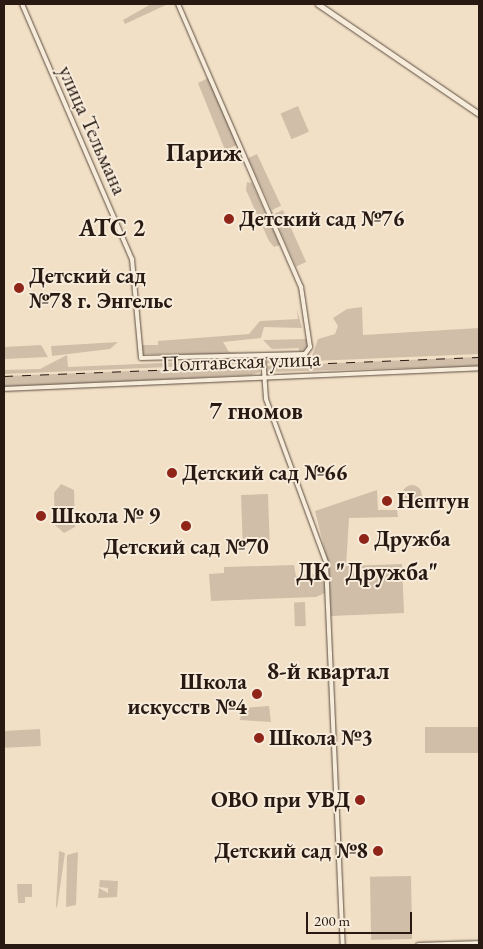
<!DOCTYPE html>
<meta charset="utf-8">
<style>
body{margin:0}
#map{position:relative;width:483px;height:949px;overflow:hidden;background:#f2e0c6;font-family:"EB Garamond",serif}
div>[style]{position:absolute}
.green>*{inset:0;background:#d0bea8;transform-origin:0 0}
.round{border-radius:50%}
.roads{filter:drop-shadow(0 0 1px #5a4c40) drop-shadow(0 0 1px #5a4c40)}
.tertiary>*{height:4px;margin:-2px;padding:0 2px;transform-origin:2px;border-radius:2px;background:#f7ebda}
.secondary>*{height:4.5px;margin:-2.25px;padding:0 2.25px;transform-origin:2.25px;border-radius:2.25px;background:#f7ebda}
.rail>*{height:1px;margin-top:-0.5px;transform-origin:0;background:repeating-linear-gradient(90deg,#281a13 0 9px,transparent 0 18px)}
.dots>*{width:14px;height:14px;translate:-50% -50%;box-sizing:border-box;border:2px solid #f7ebda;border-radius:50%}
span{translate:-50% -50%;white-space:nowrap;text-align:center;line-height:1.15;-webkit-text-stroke:4px #f7ebda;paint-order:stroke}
.street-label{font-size:22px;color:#281a13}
.poi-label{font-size:22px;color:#281a13;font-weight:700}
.left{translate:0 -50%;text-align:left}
.right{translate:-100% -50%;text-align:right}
.neighbourhood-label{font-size:24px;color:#281a13;font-weight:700}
.frame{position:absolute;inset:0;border:5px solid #281a13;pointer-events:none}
.scale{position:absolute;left:306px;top:912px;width:106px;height:22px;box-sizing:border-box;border:2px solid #281a13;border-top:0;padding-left:6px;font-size:15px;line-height:18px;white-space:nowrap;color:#281a13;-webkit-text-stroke:4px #f7ebda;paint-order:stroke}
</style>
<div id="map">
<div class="green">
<div style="clip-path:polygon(151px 4px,168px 4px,125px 24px,123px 20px)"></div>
<div style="clip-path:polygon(208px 78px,237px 145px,225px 150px,198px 83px)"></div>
<div style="left:298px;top:106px;width:28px;height:19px;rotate:67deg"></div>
<div style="left:257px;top:154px;width:57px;height:10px;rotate:65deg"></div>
<div style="clip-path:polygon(247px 182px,252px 183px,280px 245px,274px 247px,269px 241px,246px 190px)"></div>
<div style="left:283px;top:210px;width:57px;height:11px;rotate:66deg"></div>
<div style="clip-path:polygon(362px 307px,363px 335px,479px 328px,479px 354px,266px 363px,269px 358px,312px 356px,318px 339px,335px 334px,338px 326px,333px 318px,347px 309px)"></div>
<div style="clip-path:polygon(297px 309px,302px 328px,264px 327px,261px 338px,223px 342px,229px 352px,257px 354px,141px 354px,141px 345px,158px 345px,158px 341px,249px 334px,260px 321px,298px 319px)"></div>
<div style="clip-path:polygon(307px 339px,307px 349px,299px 352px,299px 348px,272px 349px,263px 340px)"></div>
<div style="clip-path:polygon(118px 342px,110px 349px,52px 356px,51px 346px)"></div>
<div style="clip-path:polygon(41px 345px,48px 357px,4px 359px,4px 347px)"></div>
<div style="clip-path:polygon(67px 355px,68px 367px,256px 359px,260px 363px,4px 374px,4px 370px,40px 369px)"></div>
<div style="clip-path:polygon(479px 357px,479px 366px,267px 372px,266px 366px)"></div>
<div style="clip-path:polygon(260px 366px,260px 372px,252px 375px,4px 387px,4px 376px)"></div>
<div style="clip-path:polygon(61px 484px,74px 490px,75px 527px,64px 533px,55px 525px,54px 493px)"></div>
<div class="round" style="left:402px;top:485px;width:20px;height:20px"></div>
<div style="clip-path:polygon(377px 490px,378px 510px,397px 510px,398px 517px,349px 518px,346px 566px,402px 564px,404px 613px,331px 616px,329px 567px,315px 511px)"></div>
<div style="left:268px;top:494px;width:46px;height:27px;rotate:88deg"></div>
<div style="clip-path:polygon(294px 565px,296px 576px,321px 573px,323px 565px,325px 593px,316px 597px,211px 601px,209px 574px,224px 573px,224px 567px)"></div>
<div style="left:305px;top:602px;width:24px;height:11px;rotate:88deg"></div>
<div style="clip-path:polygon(269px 706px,271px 722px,240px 720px,242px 708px)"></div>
<div style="left:479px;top:727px;width:26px;height:54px;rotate:90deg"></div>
<div style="left:40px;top:729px;width:17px;height:36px;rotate:87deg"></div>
<div style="clip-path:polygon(59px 851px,65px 853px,57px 908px,56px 906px)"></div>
<div style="clip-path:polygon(78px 852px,76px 905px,66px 907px,67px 855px)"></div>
<div style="left:411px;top:876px;width:63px;height:41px;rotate:89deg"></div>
<div style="clip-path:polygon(100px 880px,118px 881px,117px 897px,98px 898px,99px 888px,108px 893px,108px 888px,99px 887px)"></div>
<div style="clip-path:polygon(17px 884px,32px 884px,32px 897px,25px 897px,25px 903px,18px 903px)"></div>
</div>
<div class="roads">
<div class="tertiary">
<div style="left:22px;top:4px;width:278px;rotate:66.7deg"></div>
<div style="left:132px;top:259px;width:99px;rotate:84.8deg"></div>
<div style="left:141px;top:358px;width:164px;rotate:-1.4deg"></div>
<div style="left:305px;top:354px;width:9px;rotate:-54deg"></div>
<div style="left:310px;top:347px;width:61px;rotate:-98.5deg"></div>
<div style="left:301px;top:287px;width:309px;rotate:-113.5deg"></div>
<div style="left:263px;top:356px;width:43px;rotate:86deg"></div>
<div style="left:266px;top:399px;width:174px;rotate:69.8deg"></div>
<div style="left:326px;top:562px;width:383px;rotate:87.5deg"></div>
<div style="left:4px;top:389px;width:475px;rotate:-2.5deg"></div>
</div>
<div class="secondary">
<div style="left:318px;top:4px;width:195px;rotate:34.3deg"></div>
<div style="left:418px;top:945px;width:61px;rotate:-1.9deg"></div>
</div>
</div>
<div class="rail">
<div style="left:4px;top:376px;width:475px;rotate:-2.3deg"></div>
</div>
<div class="dots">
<div style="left:229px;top:219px;background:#8f2418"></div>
<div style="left:19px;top:288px;background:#8f2418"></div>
<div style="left:172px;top:473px;background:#8f2418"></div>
<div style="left:387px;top:501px;background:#8f2418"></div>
<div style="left:41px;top:516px;background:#8f2418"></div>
<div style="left:186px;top:526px;background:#8f2418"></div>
<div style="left:364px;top:539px;background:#8f2418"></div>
<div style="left:257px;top:694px;background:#8f2418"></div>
<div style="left:259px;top:738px;background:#8f2418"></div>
<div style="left:360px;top:800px;background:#8f2418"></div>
<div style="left:378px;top:851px;background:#8f2418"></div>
</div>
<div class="street-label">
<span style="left:93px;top:130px;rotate:66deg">улица Тельмана</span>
<span style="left:241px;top:361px;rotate:-2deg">Полтавская улица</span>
</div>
<div class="poi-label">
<span class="left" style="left:239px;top:219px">Детский сад №76</span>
<span class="left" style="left:29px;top:288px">Детский сад<br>№78 г. Энгельс</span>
<span class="left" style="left:182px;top:473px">Детский сад №66</span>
<span class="left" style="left:397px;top:501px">Нептун</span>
<span class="left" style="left:51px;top:516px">Школа № 9</span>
<span class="left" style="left:374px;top:539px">Дружба</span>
<span style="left:186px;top:547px">Детский сад №70</span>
<span class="right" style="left:247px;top:694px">Школа<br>искусств №4</span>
<span class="left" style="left:269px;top:738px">Школа №3</span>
<span class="right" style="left:350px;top:800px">ОВО при УВД</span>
<span class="right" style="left:368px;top:851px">Детский сад №8</span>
</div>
<div class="neighbourhood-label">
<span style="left:204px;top:153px">Париж</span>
<span style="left:112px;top:228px">АТС 2</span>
<span style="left:256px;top:411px">7 гномов</span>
<span style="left:367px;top:572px">ДК "Дружба"</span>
<span style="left:328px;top:671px">8-й квартал</span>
</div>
<div class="frame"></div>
<div class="scale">200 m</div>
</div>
